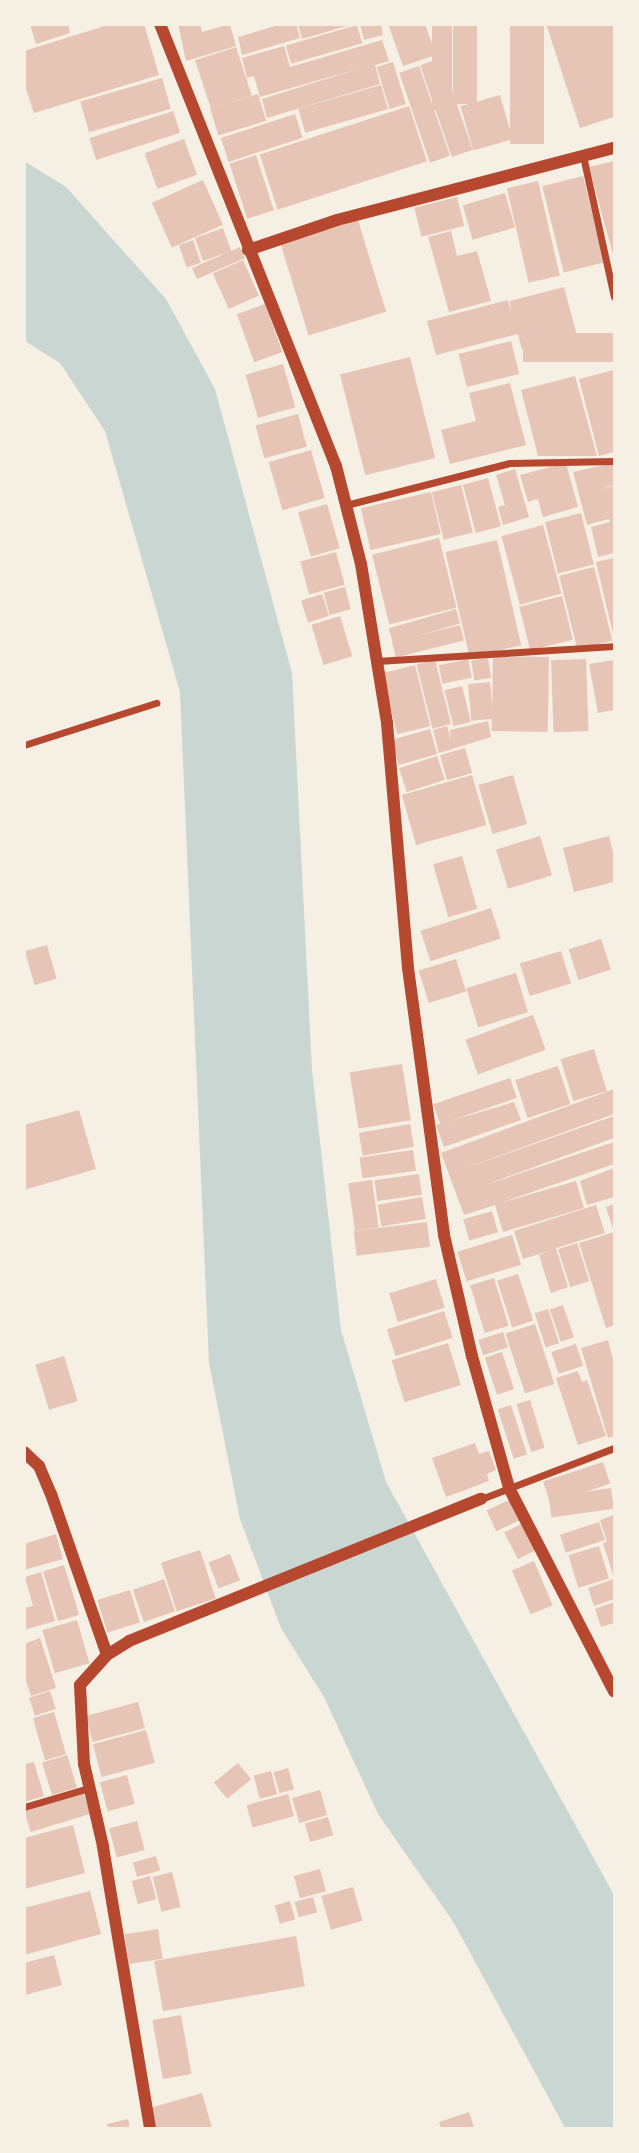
<!DOCTYPE html>
<style>
body{margin:0}
#map{position:relative;width:639px;height:2153px;overflow:hidden;background:#f6efe4;font-family:"Zilla Slab",serif}
div>[style]{position:absolute}
.water>*{inset:0;background:#c9d6d2}
.building>*{inset:0;background:#e6c5b7;transform-origin:0 0}
.minor>*{height:7px;margin:-3.5px;padding:0 3.5px;transform-origin:3.5px;border-radius:3.5px;background:#b5482f}
.tertiary>*{height:12px;margin:-6px;padding:0 6px;transform-origin:6px;border-radius:6px;background:#b5482f}
span{translate:-50% -50%;white-space:nowrap;text-align:center;line-height:1.15;-webkit-text-stroke:5px #f6efe4;paint-order:stroke}
.frame{position:absolute;inset:0;border:26px solid #f6efe4;pointer-events:none}
</style>
<div id="map">
<div class="water">
<div style="clip-path:polygon(24px 161px,66px 187px,166px 299px,215px 389px,292px 673px,312px 1070px,341px 1330px,386px 1482px,614px 1895px,614px 2128px,565px 2128px,454px 1923px,378px 1814px,325px 1699px,281px 1628px,240px 1519px,209px 1363px,180px 692px,105px 431px,60px 363px,25px 341px)"></div>
</div>
<div class="building">
<div style="clip-path:polygon(30px 24px,68px 24px,70px 33px,36px 44px)"></div>
<div style="clip-path:polygon(111px 24px,144px 24px,159px 75px,34px 113px,24px 83px,24px 51px)"></div>
<div style="clip-path:polygon(178px 24px,200px 24px,202px 32px,230px 24px,236px 46px,186px 61px)"></div>
<div style="clip-path:polygon(282px 24px,296px 24px,300px 38px,242px 55px,238px 37px)"></div>
<div style="clip-path:polygon(298px 24px,350px 24px,350px 25px,302px 39px)"></div>
<div style="clip-path:polygon(360px 24px,381px 24px,383px 35px,364px 40px)"></div>
<div style="clip-path:polygon(388px 24px,425px 24px,436px 55px,403px 66px)"></div>
<div style="left:432px;top:24px;width:20px;height:86px"></div>
<div style="left:453px;top:24px;width:24px;height:80px"></div>
<div style="left:510px;top:24px;width:34px;height:120px"></div>
<div style="clip-path:polygon(546px 24px,613px 24px,614px 117px,580px 128px)"></div>
<div style="left:357px;top:25px;width:19px;height:74px;rotate:74deg"></div>
<div style="clip-path:polygon(382px 40px,389px 61px,375px 65px,380px 84px,267px 118px,262px 99px,361px 68px,260px 97px,254px 76px,247px 78px,242px 58px,284px 46px,290px 67px)"></div>
<div style="left:236px;top:47px;width:51px;height:43px;rotate:72deg"></div>
<div style="left:441px;top:58px;width:97px;height:22px;rotate:71deg"></div>
<div style="left:393px;top:62px;width:44px;height:17px;rotate:73deg"></div>
<div style="left:419px;top:66px;width:95px;height:21px;rotate:71deg"></div>
<div style="left:162px;top:78px;width:32px;height:85px;rotate:74deg"></div>
<div style="left:381px;top:85px;width:25px;height:86px;rotate:74deg"></div>
<div style="left:258px;top:94px;width:28px;height:50px;rotate:73deg"></div>
<div style="left:500px;top:95px;width:46px;height:41px;rotate:74deg"></div>
<div style="left:409px;top:106px;width:58px;height:157px;rotate:72deg"></div>
<div style="left:173px;top:111px;width:23px;height:88px;rotate:72deg"></div>
<div style="left:295px;top:114px;width:25px;height:78px;rotate:72deg"></div>
<div style="left:184px;top:139px;width:38px;height:42px;rotate:70deg"></div>
<div style="left:256px;top:155px;width:58px;height:28px;rotate:72deg"></div>
<div style="clip-path:polygon(614px 161px,614px 258px,589px 167px)"></div>
<div style="left:583px;top:176px;width:89px;height:42px;rotate:76deg"></div>
<div style="left:203px;top:180px;width:49px;height:56px;rotate:66deg"></div>
<div style="left:538px;top:181px;width:97px;height:32px;rotate:77deg"></div>
<div style="left:505px;top:193px;width:36px;height:44px;rotate:74deg"></div>
<div style="left:457px;top:197px;width:30px;height:44px;rotate:76deg"></div>
<div style="left:358px;top:220px;width:96px;height:81px;rotate:73deg"></div>
<div style="clip-path:polygon(223px 228px,231px 251px,240px 247px,245px 258px,197px 279px,192px 268px,229px 252px,203px 261px,195px 238px)"></div>
<div style="clip-path:polygon(451px 231px,457px 256px,477px 251px,491px 301px,449px 312px,428px 237px)"></div>
<div style="left:193px;top:240px;width:24px;height:15px;rotate:71deg"></div>
<div style="left:243px;top:260px;width:39px;height:33px;rotate:66deg"></div>
<div style="clip-path:polygon(564px 287px,577px 336px,522px 350px,518px 334px,436px 355px,427px 321px,508px 300px,511px 312px,510px 301px)"></div>
<div style="left:265px;top:304px;width:51px;height:30px;rotate:70deg"></div>
<div style="left:614px;top:333px;width:29px;height:91px;rotate:90deg"></div>
<div style="left:511px;top:341px;width:34px;height:54px;rotate:76deg"></div>
<div style="left:410px;top:357px;width:104px;height:72px;rotate:76deg"></div>
<div style="left:283px;top:364px;width:45px;height:39px;rotate:74deg"></div>
<div style="clip-path:polygon(614px 370px,614px 452px,599px 456px,579px 379px)"></div>
<div style="clip-path:polygon(575px 376px,597px 456px,538px 456px,521px 390px)"></div>
<div style="clip-path:polygon(510px 383px,526px 445px,450px 464px,441px 430px,476px 421px,469px 393px)"></div>
<div style="left:298px;top:414px;width:34px;height:44px;rotate:75deg"></div>
<div style="left:311px;top:450px;width:50px;height:44px;rotate:74deg"></div>
<div style="clip-path:polygon(566px 463px,578px 507px,543px 517px,538px 499px,528px 502px,520px 475px)"></div>
<div style="clip-path:polygon(614px 463px,614px 485px,598px 490px,614px 486px,614px 553px,598px 557px,591px 527px,610px 522px,609px 519px,587px 525px,573px 472px)"></div>
<div style="clip-path:polygon(515px 469px,529px 517px,503px 525px,498px 507px,505px 505px,496px 475px)"></div>
<div style="left:488px;top:478px;width:50px;height:26px;rotate:75deg"></div>
<div style="left:461px;top:485px;width:49px;height:30px;rotate:76deg"></div>
<div style="left:431px;top:492px;width:43px;height:72px;rotate:77deg"></div>
<div style="left:327px;top:504px;width:46px;height:30px;rotate:74deg"></div>
<div style="left:581px;top:513px;width:53px;height:37px;rotate:76deg"></div>
<div style="left:543px;top:525px;width:71px;height:43px;rotate:75deg"></div>
<div style="left:439px;top:538px;width:72px;height:69px;rotate:76deg"></div>
<div style="left:497px;top:540px;width:108px;height:53px;rotate:77deg"></div>
<div style="left:336px;top:552px;width:34px;height:37px;rotate:75deg"></div>
<div style="clip-path:polygon(614px 558px,614px 634px,613px 634px,596px 562px)"></div>
<div style="left:594px;top:567px;width:76px;height:36px;rotate:76deg"></div>
<div style="left:345px;top:587px;width:23px;height:22px;rotate:75deg"></div>
<div style="left:322px;top:594px;width:23px;height:22px;rotate:72deg"></div>
<div style="left:562px;top:596px;width:45px;height:44px;rotate:76deg"></div>
<div style="left:456px;top:609px;width:15px;height:70px;rotate:74deg"></div>
<div style="left:340px;top:616px;width:42px;height:30px;rotate:73deg"></div>
<div style="left:460px;top:625px;width:16px;height:70px;rotate:76deg"></div>
<div style="left:493px;top:656px;width:56px;height:75px;rotate:1deg"></div>
<div style="left:488px;top:658px;width:20px;height:17px;rotate:81deg"></div>
<div style="left:468px;top:659px;width:19px;height:30px;rotate:78deg"></div>
<div style="left:586px;top:659px;width:72px;height:35px;rotate:88deg"></div>
<div style="left:435px;top:660px;width:66px;height:19px;rotate:76deg"></div>
<div style="clip-path:polygon(614px 660px,614px 710px,598px 713px,589px 664px)"></div>
<div style="left:415px;top:665px;width:63px;height:34px;rotate:76deg"></div>
<div style="left:490px;top:682px;width:37px;height:22px;rotate:85deg"></div>
<div style="left:462px;top:686px;width:37px;height:18px;rotate:76deg"></div>
<div style="clip-path:polygon(488px 721px,491px 737px,439px 753px,433px 730px,447px 726px,451px 740px,450px 730px)"></div>
<div style="left:430px;top:729px;width:26px;height:40px;rotate:74deg"></div>
<div style="left:465px;top:748px;width:26px;height:26px;rotate:74deg"></div>
<div style="left:437px;top:756px;width:25px;height:40px;rotate:72deg"></div>
<div style="left:472px;top:775px;width:52px;height:73px;rotate:74deg"></div>
<div style="left:513px;top:775px;width:51px;height:36px;rotate:74deg"></div>
<div style="left:540px;top:836px;width:41px;height:46px;rotate:73deg"></div>
<div style="clip-path:polygon(609px 836px,614px 856px,614px 882px,574px 892px,563px 848px)"></div>
<div style="left:462px;top:856px;width:55px;height:30px;rotate:74deg"></div>
<div style="left:491px;top:908px;width:32px;height:74px;rotate:72deg"></div>
<div style="left:601px;top:939px;width:32px;height:34px;rotate:72deg"></div>
<div style="left:47px;top:945px;width:35px;height:23px;rotate:74deg"></div>
<div style="left:561px;top:951px;width:34px;height:43px;rotate:73deg"></div>
<div style="left:456px;top:959px;width:34px;height:39px;rotate:73deg"></div>
<div style="left:516px;top:973px;width:41px;height:52px;rotate:73deg"></div>
<div style="left:533px;top:1015px;width:37px;height:72px;rotate:70deg"></div>
<div style="left:594px;top:1049px;width:44px;height:35px;rotate:73deg"></div>
<div style="left:402px;top:1064px;width:57px;height:53px;rotate:81deg"></div>
<div style="left:558px;top:1066px;width:40px;height:45px;rotate:72deg"></div>
<div style="left:510px;top:1078px;width:21px;height:81px;rotate:71deg"></div>
<div style="clip-path:polygon(614px 1089px,614px 1114px,457px 1171px,614px 1116px,614px 1138px,482px 1186px,614px 1142px,614px 1164px,500px 1203px,576px 1181px,584px 1208px,503px 1232px,495px 1205px,464px 1215px,441px 1153px)"></div>
<div style="clip-path:polygon(514px 1102px,521px 1120px,444px 1147px,436px 1125px)"></div>
<div style="clip-path:polygon(79px 1110px,96px 1169px,24px 1190px,24px 1125px)"></div>
<div style="left:410px;top:1124px;width:23px;height:52px;rotate:80deg"></div>
<div style="left:413px;top:1150px;width:21px;height:54px;rotate:82deg"></div>
<div style="clip-path:polygon(614px 1168px,614px 1197px,587px 1205px,580px 1181px)"></div>
<div style="left:419px;top:1174px;width:21px;height:45px;rotate:82deg"></div>
<div style="left:372px;top:1180px;width:48px;height:24px;rotate:82deg"></div>
<div style="left:422px;top:1197px;width:22px;height:45px;rotate:80deg"></div>
<div style="clip-path:polygon(614px 1204px,614px 1325px,606px 1328px,579px 1243px,614px 1232px,606px 1207px)"></div>
<div style="clip-path:polygon(596px 1205px,605px 1233px,556px 1248px,568px 1287px,551px 1293px,539px 1255px,549px 1251px,523px 1259px,514px 1231px)"></div>
<div style="left:492px;top:1211px;width:22px;height:30px;rotate:74deg"></div>
<div style="left:427px;top:1222px;width:25px;height:74px;rotate:83deg"></div>
<div style="left:512px;top:1235px;width:31px;height:57px;rotate:73deg"></div>
<div style="left:577px;top:1243px;width:40px;height:20px;rotate:72deg"></div>
<div style="left:518px;top:1274px;width:49px;height:22px;rotate:72deg"></div>
<div style="left:494px;top:1278px;width:50px;height:25px;rotate:73deg"></div>
<div style="left:436px;top:1279px;width:30px;height:49px;rotate:73deg"></div>
<div style="left:563px;top:1305px;width:34px;height:14px;rotate:71deg"></div>
<div style="left:548px;top:1309px;width:36px;height:14px;rotate:72deg"></div>
<div style="left:444px;top:1311px;width:28px;height:60px;rotate:72deg"></div>
<div style="left:535px;top:1324px;width:63px;height:31px;rotate:72deg"></div>
<div style="left:503px;top:1332px;width:16px;height:26px;rotate:72deg"></div>
<div style="clip-path:polygon(608px 1340px,614px 1363px,614px 1436px,608px 1438px,581px 1348px)"></div>
<div style="left:448px;top:1343px;width:44px;height:59px;rotate:73deg"></div>
<div style="left:576px;top:1344px;width:23px;height:26px;rotate:72deg"></div>
<div style="left:502px;top:1352px;width:39px;height:18px;rotate:72deg"></div>
<div style="left:64px;top:1356px;width:47px;height:30px;rotate:73deg"></div>
<div style="clip-path:polygon(578px 1371px,582px 1382px,587px 1380px,606px 1436px,578px 1445px,556px 1378px)"></div>
<div style="left:530px;top:1400px;width:50px;height:14px;rotate:73deg"></div>
<div style="left:511px;top:1405px;width:52px;height:14px;rotate:72deg"></div>
<div style="clip-path:polygon(475px 1443px,479px 1454px,489px 1451px,496px 1470px,487px 1474px,489px 1481px,446px 1497px,432px 1458px)"></div>
<div style="left:603px;top:1462px;width:23px;height:63px;rotate:72deg"></div>
<div style="left:611px;top:1488px;width:21px;height:63px;rotate:82deg"></div>
<div style="left:511px;top:1499px;width:23px;height:27px;rotate:65deg"></div>
<div style="clip-path:polygon(614px 1515px,614px 1578px,603px 1543px,607px 1542px,600px 1520px)"></div>
<div style="left:599px;top:1522px;width:19px;height:41px;rotate:72deg"></div>
<div style="left:523px;top:1523px;width:30px;height:21px;rotate:63deg"></div>
<div style="clip-path:polygon(56px 1534px,63px 1559px,24px 1570px,24px 1544px)"></div>
<div style="left:599px;top:1546px;width:34px;height:32px;rotate:73deg"></div>
<div style="left:200px;top:1550px;width:51px;height:41px;rotate:72deg"></div>
<div style="left:230px;top:1554px;width:28px;height:23px;rotate:69deg"></div>
<div style="left:534px;top:1561px;width:48px;height:24px;rotate:67deg"></div>
<div style="left:64px;top:1565px;width:52px;height:22px;rotate:73deg"></div>
<div style="clip-path:polygon(41px 1572px,55px 1621px,24px 1630px,24px 1608px,33px 1606px,25px 1577px)"></div>
<div style="left:164px;top:1579px;width:34px;height:33px;rotate:71deg"></div>
<div style="clip-path:polygon(614px 1579px,614px 1599px,594px 1606px,588px 1588px)"></div>
<div style="left:130px;top:1590px;width:34px;height:34px;rotate:73deg"></div>
<div style="clip-path:polygon(614px 1602px,614px 1623px,601px 1627px,595px 1609px)"></div>
<div style="left:77px;top:1620px;width:45px;height:36px;rotate:74deg"></div>
<div style="clip-path:polygon(40px 1638px,56px 1688px,31px 1696px,24px 1675px,24px 1644px)"></div>
<div style="left:50px;top:1691px;width:19px;height:22px;rotate:72deg"></div>
<div style="left:138px;top:1702px;width:27px;height:54px;rotate:75deg"></div>
<div style="left:54px;top:1712px;width:44px;height:22px;rotate:74deg"></div>
<div style="left:146px;top:1730px;width:34px;height:55px;rotate:75deg"></div>
<div style="left:67px;top:1755px;width:34px;height:26px;rotate:73deg"></div>
<div style="clip-path:polygon(34px 1762px,44px 1796px,24px 1802px,24px 1764px)"></div>
<div style="left:238px;top:1763px;width:21px;height:31px;rotate:51deg"></div>
<div style="left:288px;top:1768px;width:22px;height:15px;rotate:74deg"></div>
<div style="left:271px;top:1771px;width:24px;height:18px;rotate:75deg"></div>
<div style="left:127px;top:1775px;width:30px;height:28px;rotate:75deg"></div>
<div style="left:320px;top:1790px;width:26px;height:29px;rotate:74deg"></div>
<div style="left:83px;top:1791px;width:24px;height:62px;rotate:73deg"></div>
<div style="left:288px;top:1794px;width:23px;height:43px;rotate:75deg"></div>
<div style="left:328px;top:1817px;width:19px;height:24px;rotate:74deg"></div>
<div style="left:137px;top:1821px;width:30px;height:29px;rotate:75deg"></div>
<div style="clip-path:polygon(73px 1825px,85px 1873px,24px 1889px,24px 1838px)"></div>
<div style="left:156px;top:1856px;width:15px;height:24px;rotate:74deg"></div>
<div style="left:320px;top:1869px;width:23px;height:27px;rotate:75deg"></div>
<div style="left:172px;top:1872px;width:36px;height:20px;rotate:76deg"></div>
<div style="left:150px;top:1876px;width:24px;height:19px;rotate:75deg"></div>
<div style="left:353px;top:1887px;width:35px;height:33px;rotate:74deg"></div>
<div style="clip-path:polygon(90px 1891px,101px 1934px,24px 1955px,24px 1908px)"></div>
<div style="left:313px;top:1897px;width:16px;height:19px;rotate:75deg"></div>
<div style="left:290px;top:1901px;width:19px;height:16px;rotate:74deg"></div>
<div style="left:158px;top:1929px;width:30px;height:34px;rotate:81deg"></div>
<div style="left:296px;top:1936px;width:51px;height:144px;rotate:80deg"></div>
<div style="clip-path:polygon(54px 1955px,62px 1985px,25px 1995px,24px 1963px)"></div>
<div style="left:181px;top:2015px;width:60px;height:29px;rotate:80deg"></div>
<div style="clip-path:polygon(202px 2093px,212px 2128px,156px 2128px,150px 2108px)"></div>
<div style="clip-path:polygon(469px 2112px,474px 2128px,441px 2128px,439px 2122px)"></div>
<div style="clip-path:polygon(128px 2119px,130px 2128px,108px 2128px,107px 2124px)"></div>
</div>
<div class="minor">
<div style="left:583px;top:156px;width:144px;rotate:77.6deg"></div>
<div style="left:346px;top:505px;width:169px;rotate:-14.4deg"></div>
<div style="left:510px;top:463px;width:104px;rotate:-1.1deg"></div>
<div style="left:377px;top:661px;width:237px;rotate:-3.6deg"></div>
<div style="left:24px;top:745px;width:139px;rotate:-17.7deg"></div>
<div style="left:481px;top:1499px;width:142px;rotate:-21deg"></div>
<div style="left:24px;top:1807px;width:68px;rotate:-16.3deg"></div>
</div>
<div class="tertiary">
<div style="left:160px;top:24px;width:476px;rotate:68.3deg"></div>
<div style="left:336px;top:466px;width:101px;rotate:75.7deg"></div>
<div style="left:361px;top:564px;width:161px;rotate:80.7deg"></div>
<div style="left:387px;top:723px;width:246px;rotate:85.1deg"></div>
<div style="left:408px;top:968px;width:269px;rotate:82.3deg"></div>
<div style="left:444px;top:1235px;width:124px;rotate:77deg"></div>
<div style="left:472px;top:1356px;width:137px;rotate:74.3deg"></div>
<div style="left:509px;top:1488px;width:229px;rotate:62.7deg"></div>
<div style="left:248px;top:250px;width:94px;rotate:-18.6deg"></div>
<div style="left:337px;top:220px;width:286px;rotate:-14.6deg"></div>
<div style="left:24px;top:1452px;width:21px;rotate:43deg"></div>
<div style="left:39px;top:1466px;width:30px;rotate:67deg"></div>
<div style="left:51px;top:1494px;width:170px;rotate:70.8deg"></div>
<div style="left:150px;top:2128px;width:286px;rotate:-99.5deg"></div>
<div style="left:103px;top:1846px;width:84px;rotate:-103deg"></div>
<div style="left:84px;top:1764px;width:79px;rotate:-92.9deg"></div>
<div style="left:80px;top:1685px;width:40px;rotate:-48deg"></div>
<div style="left:107px;top:1655px;width:26px;rotate:-32deg"></div>
<div style="left:129px;top:1641px;width:380px;rotate:-22deg"></div>
</div>
<div class="frame"></div>
</div>
